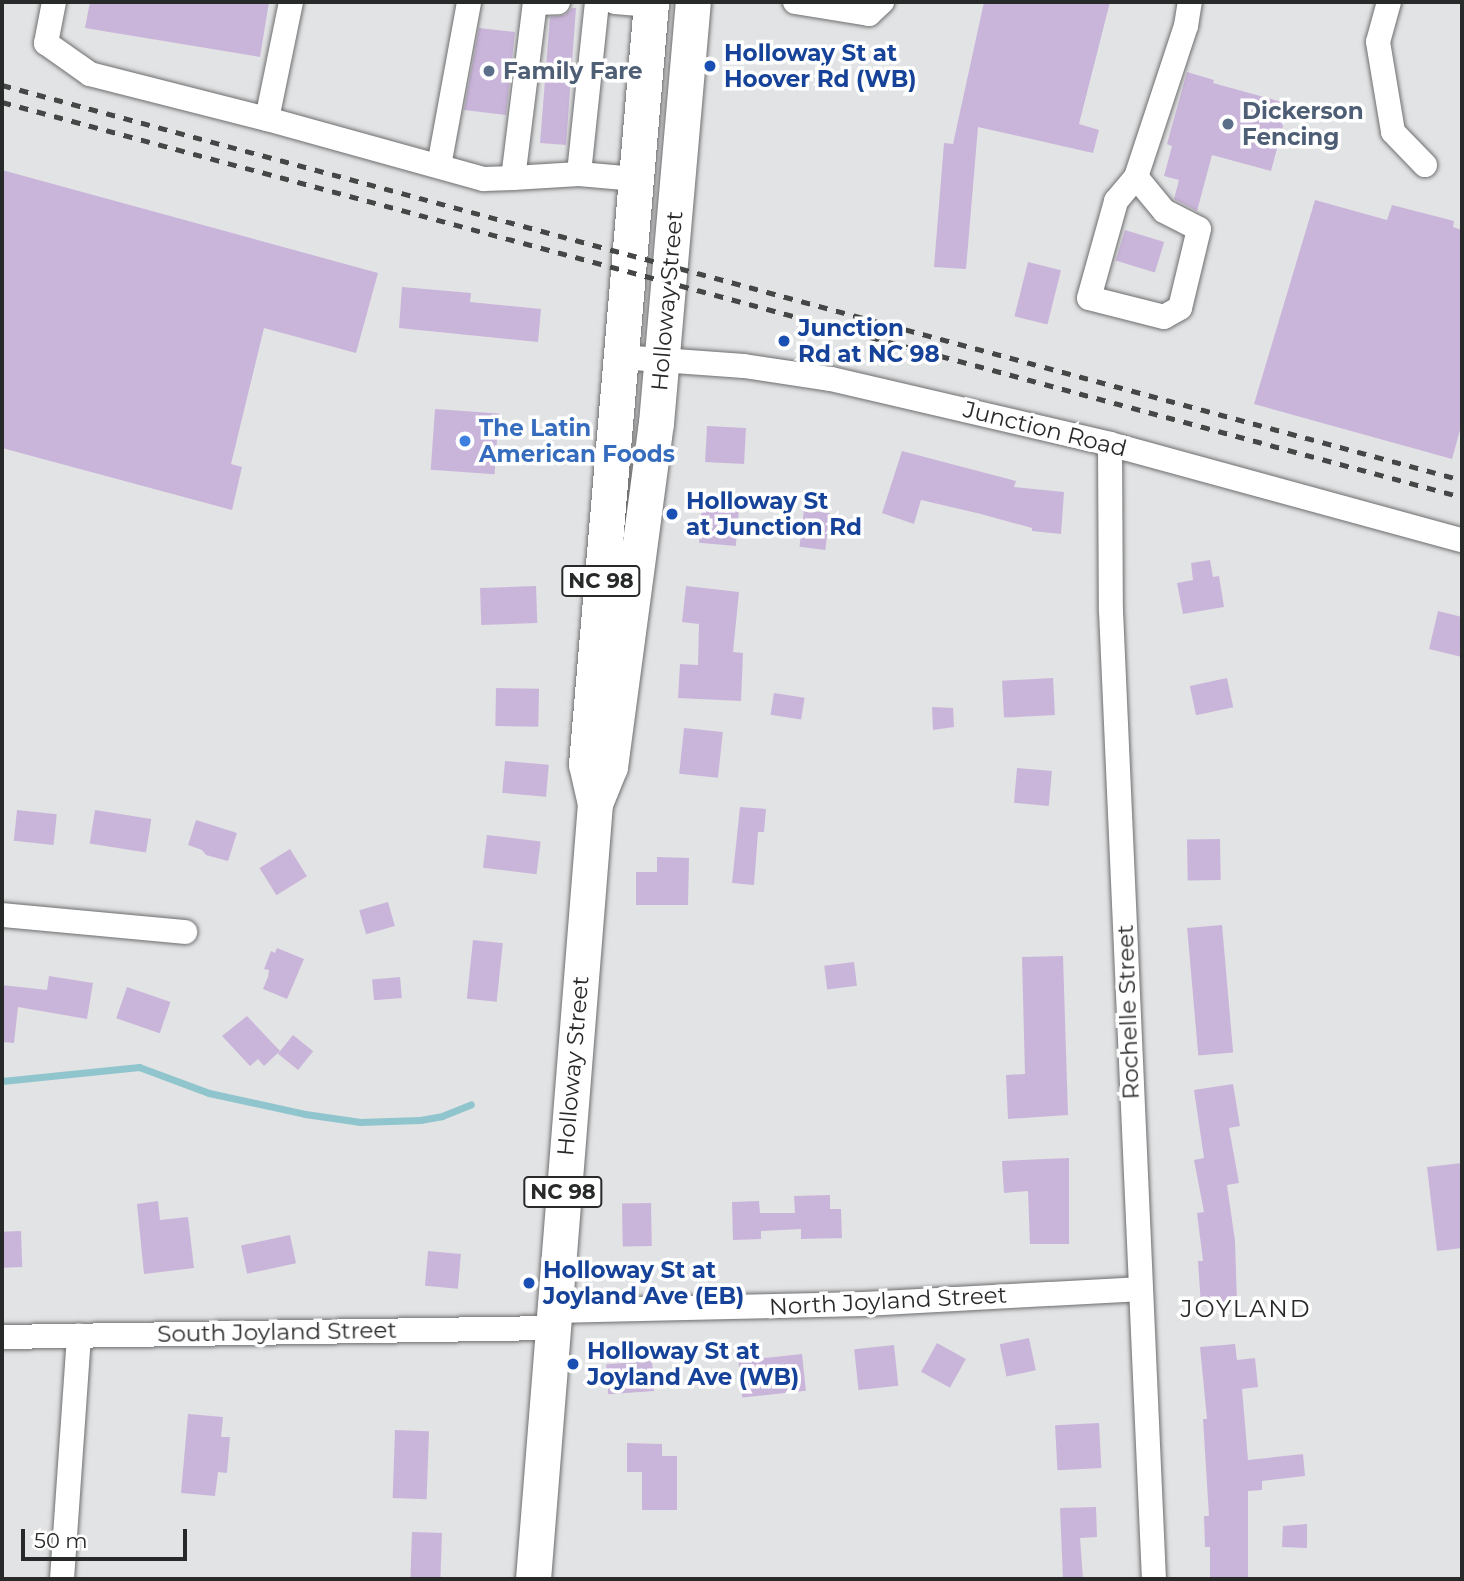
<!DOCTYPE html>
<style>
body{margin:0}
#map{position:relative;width:1464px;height:1581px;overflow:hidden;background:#e2e3e4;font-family:Montserrat,sans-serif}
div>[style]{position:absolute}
.stream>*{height:7px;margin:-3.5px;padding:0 3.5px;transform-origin:3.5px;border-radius:3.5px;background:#90c5cd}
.building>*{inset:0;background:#cab5da;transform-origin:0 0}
.roads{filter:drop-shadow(0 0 2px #6e6e70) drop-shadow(0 0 2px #6e6e70)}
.minor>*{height:24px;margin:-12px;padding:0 12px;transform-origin:12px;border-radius:12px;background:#fff}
.highway>*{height:35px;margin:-17.5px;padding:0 17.5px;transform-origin:17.5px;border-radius:17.5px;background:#fff}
.rail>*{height:5px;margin-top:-2.5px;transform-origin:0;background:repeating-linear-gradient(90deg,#454646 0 9px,transparent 0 18px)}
.dots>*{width:19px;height:19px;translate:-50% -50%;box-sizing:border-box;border:4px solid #fff;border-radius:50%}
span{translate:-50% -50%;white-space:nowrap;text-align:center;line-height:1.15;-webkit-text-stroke:7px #fff;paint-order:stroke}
.shield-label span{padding:2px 5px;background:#fff;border:2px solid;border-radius:5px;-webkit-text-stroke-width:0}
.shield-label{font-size:21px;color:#282929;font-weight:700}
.transit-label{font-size:23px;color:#164399;font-weight:700}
.left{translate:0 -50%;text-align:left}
.service-label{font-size:23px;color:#4e5e75;font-weight:700}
.street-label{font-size:23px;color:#282929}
.shop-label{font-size:23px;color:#366cbe;font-weight:700}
.neighbourhood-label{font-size:24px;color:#282929;letter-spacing:2px}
.frame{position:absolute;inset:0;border:4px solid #282929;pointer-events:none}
.scale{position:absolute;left:21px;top:1529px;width:166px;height:32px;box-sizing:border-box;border:4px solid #282929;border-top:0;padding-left:9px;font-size:21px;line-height:24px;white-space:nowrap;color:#282929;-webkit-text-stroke:5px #fff;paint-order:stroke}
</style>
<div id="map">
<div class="stream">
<div style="left:2px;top:1081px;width:138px;rotate:-5.8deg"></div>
<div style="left:139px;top:1067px;width:75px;rotate:20.4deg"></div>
<div style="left:209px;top:1093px;width:98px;rotate:12.3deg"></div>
<div style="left:305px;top:1114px;width:56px;rotate:8.3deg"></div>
<div style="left:360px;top:1122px;width:60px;rotate:-1.9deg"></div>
<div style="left:420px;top:1120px;width:22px;rotate:-10deg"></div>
<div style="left:442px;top:1116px;width:31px;rotate:-22deg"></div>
</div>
<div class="building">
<div style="clip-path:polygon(90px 2px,269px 2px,260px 57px,85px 28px)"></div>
<div style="clip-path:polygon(984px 2px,1110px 2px,1079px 124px,1099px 130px,1093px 153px,978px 127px,966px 269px,934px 267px,944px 143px,953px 144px)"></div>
<div style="clip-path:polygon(572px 8px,576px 8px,566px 145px,540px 143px,550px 17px,565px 15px)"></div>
<div style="clip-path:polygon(479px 28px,515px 32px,506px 115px,464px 110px)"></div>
<div style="clip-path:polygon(1187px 72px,1214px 80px,1213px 83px,1289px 104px,1271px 171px,1212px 155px,1197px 211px,1174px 199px,1179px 180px,1164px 176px,1172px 146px,1167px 144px)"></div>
<div style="clip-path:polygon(2px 170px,378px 273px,356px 353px,264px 328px,231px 464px,242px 467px,232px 510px,2px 448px)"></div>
<div style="clip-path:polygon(1315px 200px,1387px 220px,1392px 205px,1454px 221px,1453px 227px,1462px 230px,1462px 423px,1452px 459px,1254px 404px)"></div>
<div style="left:1125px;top:230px;width:41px;height:32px;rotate:17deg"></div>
<div style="left:1028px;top:262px;width:34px;height:56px;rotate:14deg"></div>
<div style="clip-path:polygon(402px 287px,471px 293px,470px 302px,541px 309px,538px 342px,399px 328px)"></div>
<div style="left:435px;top:409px;width:64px;height:61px;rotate:4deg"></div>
<div style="left:707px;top:426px;width:39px;height:36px;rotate:3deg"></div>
<div style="clip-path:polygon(902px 451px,1016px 481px,1014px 487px,1064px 492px,1061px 534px,1032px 531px,1032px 528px,981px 514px,921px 500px,914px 524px,882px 513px)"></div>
<div style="left:703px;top:496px;width:37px;height:47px;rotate:5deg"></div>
<div style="left:804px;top:510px;width:26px;height:37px;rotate:7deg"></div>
<div style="clip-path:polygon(1210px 560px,1213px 577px,1219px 576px,1224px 607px,1183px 614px,1177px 583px,1193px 580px,1191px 563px)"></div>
<div style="left:536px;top:586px;width:37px;height:56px;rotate:88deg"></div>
<div style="clip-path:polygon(686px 586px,739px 592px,733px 652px,743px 653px,741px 701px,678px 698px,680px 664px,698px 665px,699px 624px,682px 622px)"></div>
<div style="clip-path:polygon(1438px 611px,1462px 617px,1462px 657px,1429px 649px)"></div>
<div style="left:1053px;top:678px;width:37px;height:51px;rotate:87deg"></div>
<div style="left:1227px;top:678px;width:30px;height:38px;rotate:78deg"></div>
<div style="left:496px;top:688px;width:43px;height:38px;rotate:1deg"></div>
<div style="left:774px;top:693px;width:31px;height:22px;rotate:9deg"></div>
<div style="clip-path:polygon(932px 707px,953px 708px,954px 727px,933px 730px)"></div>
<div style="left:684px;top:728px;width:39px;height:46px;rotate:6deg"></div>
<div style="left:505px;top:761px;width:44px;height:32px;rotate:5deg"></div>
<div style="left:1017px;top:768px;width:35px;height:35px;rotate:5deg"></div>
<div style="clip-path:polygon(740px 807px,766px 809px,764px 832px,758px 832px,754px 885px,732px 883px)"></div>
<div style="left:17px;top:810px;width:40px;height:31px;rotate:6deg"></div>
<div style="left:95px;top:810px;width:57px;height:34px;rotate:9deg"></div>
<div style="clip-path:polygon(196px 820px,237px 833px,228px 861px,206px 855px,202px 850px,188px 845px)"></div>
<div style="left:487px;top:835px;width:54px;height:33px;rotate:7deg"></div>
<div style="left:1220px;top:839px;width:41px;height:33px;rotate:89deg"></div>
<div style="left:290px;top:849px;width:32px;height:36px;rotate:58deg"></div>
<div style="clip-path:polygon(657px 857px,689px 858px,688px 905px,636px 905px,636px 872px,657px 872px)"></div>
<div style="left:388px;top:902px;width:25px;height:30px;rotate:74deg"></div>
<div style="left:1222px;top:925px;width:128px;height:35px;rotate:85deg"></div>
<div style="left:473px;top:940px;width:30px;height:59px;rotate:6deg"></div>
<div style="clip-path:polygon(277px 948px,304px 959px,287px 999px,263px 989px,268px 977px,269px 970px,264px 969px,271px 951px,275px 953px)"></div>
<div style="clip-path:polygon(1063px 956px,1068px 1115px,1008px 1119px,1006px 1075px,1025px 1074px,1022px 957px)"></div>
<div style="left:854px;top:962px;width:24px;height:30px;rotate:83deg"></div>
<div style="clip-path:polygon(49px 976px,93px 983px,87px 1019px,18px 1007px,14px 1043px,2px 1042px,2px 985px,47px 990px)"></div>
<div style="left:400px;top:977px;width:21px;height:28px;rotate:85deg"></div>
<div style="left:127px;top:987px;width:46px;height:33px;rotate:19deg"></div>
<div style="clip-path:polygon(247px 1016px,280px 1051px,264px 1066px,258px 1059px,250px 1066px,222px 1036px)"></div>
<div style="left:293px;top:1035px;width:26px;height:24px;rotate:39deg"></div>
<div style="clip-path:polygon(1233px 1084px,1240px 1126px,1229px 1128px,1239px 1183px,1227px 1185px,1235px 1241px,1237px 1303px,1201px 1306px,1198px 1261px,1203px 1261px,1197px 1213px,1204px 1212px,1194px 1160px,1204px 1158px,1194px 1090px)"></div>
<div style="clip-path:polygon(1069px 1158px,1069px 1244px,1030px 1244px,1028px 1191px,1004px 1193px,1002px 1161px)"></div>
<div style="clip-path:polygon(1462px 1163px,1462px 1248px,1437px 1251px,1427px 1167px)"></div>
<div style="clip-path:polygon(830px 1195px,830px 1209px,841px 1209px,842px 1238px,801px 1239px,801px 1229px,761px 1231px,761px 1239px,733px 1240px,732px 1202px,759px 1201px,760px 1213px,795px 1213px,794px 1196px)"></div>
<div style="clip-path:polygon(158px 1201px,160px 1220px,188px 1217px,194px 1268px,144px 1274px,137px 1204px)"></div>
<div style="left:651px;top:1203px;width:43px;height:29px;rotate:89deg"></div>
<div style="left:21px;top:1231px;width:36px;height:19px;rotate:88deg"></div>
<div style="left:290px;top:1235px;width:29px;height:50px;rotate:78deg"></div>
<div style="left:428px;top:1251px;width:33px;height:35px;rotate:5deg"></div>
<div style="left:1029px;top:1338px;width:33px;height:30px;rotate:78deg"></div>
<div style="left:937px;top:1343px;width:33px;height:33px;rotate:29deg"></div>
<div style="clip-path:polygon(1235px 1344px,1237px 1360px,1255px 1358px,1258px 1387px,1242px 1389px,1248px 1460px,1303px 1454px,1305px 1476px,1262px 1481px,1262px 1490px,1248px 1491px,1248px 1579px,1210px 1579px,1210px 1547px,1205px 1547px,1204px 1516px,1209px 1516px,1203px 1419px,1207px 1419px,1200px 1347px)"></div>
<div style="left:894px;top:1345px;width:41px;height:40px;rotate:84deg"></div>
<div style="left:802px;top:1354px;width:37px;height:64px;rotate:84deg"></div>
<div style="left:652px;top:1361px;width:30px;height:46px;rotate:86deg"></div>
<div style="clip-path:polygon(188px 1414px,223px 1417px,221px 1437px,230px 1437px,227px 1473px,218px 1472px,215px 1496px,181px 1493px)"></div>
<div style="left:1099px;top:1423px;width:45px;height:44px;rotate:87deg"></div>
<div style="left:395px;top:1430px;width:34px;height:68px;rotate:2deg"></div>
<div style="clip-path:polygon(627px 1443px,662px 1444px,662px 1456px,677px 1456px,677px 1510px,642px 1510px,642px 1472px,627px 1472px)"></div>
<div style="clip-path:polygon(1096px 1507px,1097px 1537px,1080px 1538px,1083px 1579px,1063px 1579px,1060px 1508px)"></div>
<div style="clip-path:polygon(1307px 1524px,1307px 1548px,1282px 1547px,1283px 1526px)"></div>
<div style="left:412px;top:1532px;width:30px;height:47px;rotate:2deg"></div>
</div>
<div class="roads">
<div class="minor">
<div style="left:54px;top:2px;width:42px;rotate:101deg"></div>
<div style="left:46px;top:43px;width:54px;rotate:35.2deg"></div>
<div style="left:90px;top:74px;width:183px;rotate:14.3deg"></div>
<div style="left:291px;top:2px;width:119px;rotate:101.6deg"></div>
<div style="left:267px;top:119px;width:225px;rotate:15.5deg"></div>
<div style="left:484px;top:179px;width:29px;rotate:-2deg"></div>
<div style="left:535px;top:2px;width:177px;rotate:97.1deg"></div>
<div style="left:513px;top:178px;width:66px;rotate:-3.5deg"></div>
<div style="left:597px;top:2px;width:173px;rotate:96deg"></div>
<div style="left:579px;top:174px;width:57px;rotate:5deg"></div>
<div style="left:615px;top:2px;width:36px;rotate:5deg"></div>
<div style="left:795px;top:2px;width:75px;rotate:9.2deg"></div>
<div style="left:869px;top:14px;width:18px;rotate:-43deg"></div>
<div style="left:1389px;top:2px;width:41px;rotate:105.4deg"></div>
<div style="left:1378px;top:42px;width:91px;rotate:80.5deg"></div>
<div style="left:1393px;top:132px;width:46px;rotate:45.9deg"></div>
<div style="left:535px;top:3px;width:23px;rotate:-2deg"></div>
<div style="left:439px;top:166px;width:167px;rotate:-79.6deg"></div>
<div style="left:1136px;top:177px;width:44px;rotate:50.5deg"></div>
<div style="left:1164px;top:211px;width:39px;rotate:27deg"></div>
<div style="left:1199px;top:229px;width:81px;rotate:103.5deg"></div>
<div style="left:1180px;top:308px;width:18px;rotate:151deg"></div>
<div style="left:1164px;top:317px;width:77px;rotate:-165.8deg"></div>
<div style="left:1089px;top:298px;width:101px;rotate:-74.4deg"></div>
<div style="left:1116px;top:201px;width:31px;rotate:-50deg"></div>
<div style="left:1136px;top:177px;width:159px;rotate:-71.7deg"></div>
<div style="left:1186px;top:26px;width:24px;rotate:-81deg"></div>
<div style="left:620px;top:357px;width:124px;rotate:4.2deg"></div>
<div style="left:744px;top:366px;width:88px;rotate:8.5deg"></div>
<div style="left:831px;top:379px;width:286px;rotate:13.1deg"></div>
<div style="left:1110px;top:444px;width:365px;rotate:15.3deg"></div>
<div style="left:1110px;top:444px;width:167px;rotate:89.7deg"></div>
<div style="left:1111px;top:611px;width:969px;rotate:87.46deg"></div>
<div style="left:2px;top:915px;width:184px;rotate:5.3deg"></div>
<div style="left:553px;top:1311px;width:311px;rotate:-1.3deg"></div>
<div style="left:864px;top:1304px;width:274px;rotate:-3.1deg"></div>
<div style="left:2px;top:1337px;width:550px;rotate:-0.94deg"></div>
<div style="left:62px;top:1579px;width:244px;rotate:-86deg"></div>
</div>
<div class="highway">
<div style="left:596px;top:801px;width:37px;rotate:-68deg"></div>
<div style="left:610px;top:767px;width:347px;rotate:-82.4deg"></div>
<div style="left:656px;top:423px;width:423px;rotate:-85deg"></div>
<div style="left:533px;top:1579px;width:777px;rotate:-85.43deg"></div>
<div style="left:595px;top:804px;width:41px;rotate:-102.7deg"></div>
<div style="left:586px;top:764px;width:765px;rotate:-85.12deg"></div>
</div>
</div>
<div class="rail">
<div style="left:2px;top:85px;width:1512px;rotate:15.14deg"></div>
<div style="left:2px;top:102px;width:1512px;rotate:15.14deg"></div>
</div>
<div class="dots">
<div style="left:710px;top:66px;background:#1a4fb4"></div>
<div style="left:489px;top:71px;background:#5c6f8a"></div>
<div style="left:1228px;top:124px;background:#5c6f8a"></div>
<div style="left:784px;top:341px;background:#1a4fb4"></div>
<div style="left:465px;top:441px;background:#3f7fe0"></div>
<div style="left:672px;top:514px;background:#1a4fb4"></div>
<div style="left:529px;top:1283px;background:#1a4fb4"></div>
<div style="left:573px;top:1364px;background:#1a4fb4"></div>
</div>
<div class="shield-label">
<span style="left:601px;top:581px">NC 98</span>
<span style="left:563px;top:1192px">NC 98</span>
</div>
<div class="transit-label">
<span class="left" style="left:724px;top:66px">Holloway St at<br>Hoover Rd (WB)</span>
<span class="left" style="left:798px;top:341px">Junction<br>Rd at NC 98</span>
<span class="left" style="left:686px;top:514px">Holloway St<br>at Junction Rd</span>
<span class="left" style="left:543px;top:1283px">Holloway St at<br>Joyland Ave (EB)</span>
<span class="left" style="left:587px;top:1364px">Holloway St at<br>Joyland Ave (WB)</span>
</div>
<div class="service-label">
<span class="left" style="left:503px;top:71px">Family Fare</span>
<span class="left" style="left:1242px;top:124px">Dickerson<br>Fencing</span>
</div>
<div class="street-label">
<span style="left:667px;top:301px;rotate:-85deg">Holloway Street</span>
<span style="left:1045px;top:429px;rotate:14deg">Junction Road</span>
<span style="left:1128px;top:1012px;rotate:-92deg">Rochelle Street</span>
<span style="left:573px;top:1066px;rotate:-85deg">Holloway Street</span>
<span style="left:888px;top:1301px;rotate:-3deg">North Joyland Street</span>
<span style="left:277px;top:1332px;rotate:-1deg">South Joyland Street</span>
</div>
<div class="shop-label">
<span class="left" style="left:479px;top:441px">The Latin<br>American Foods</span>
</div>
<div class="neighbourhood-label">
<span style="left:1246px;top:1309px">JOYLAND</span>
</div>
<div class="frame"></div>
<div class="scale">50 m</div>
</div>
